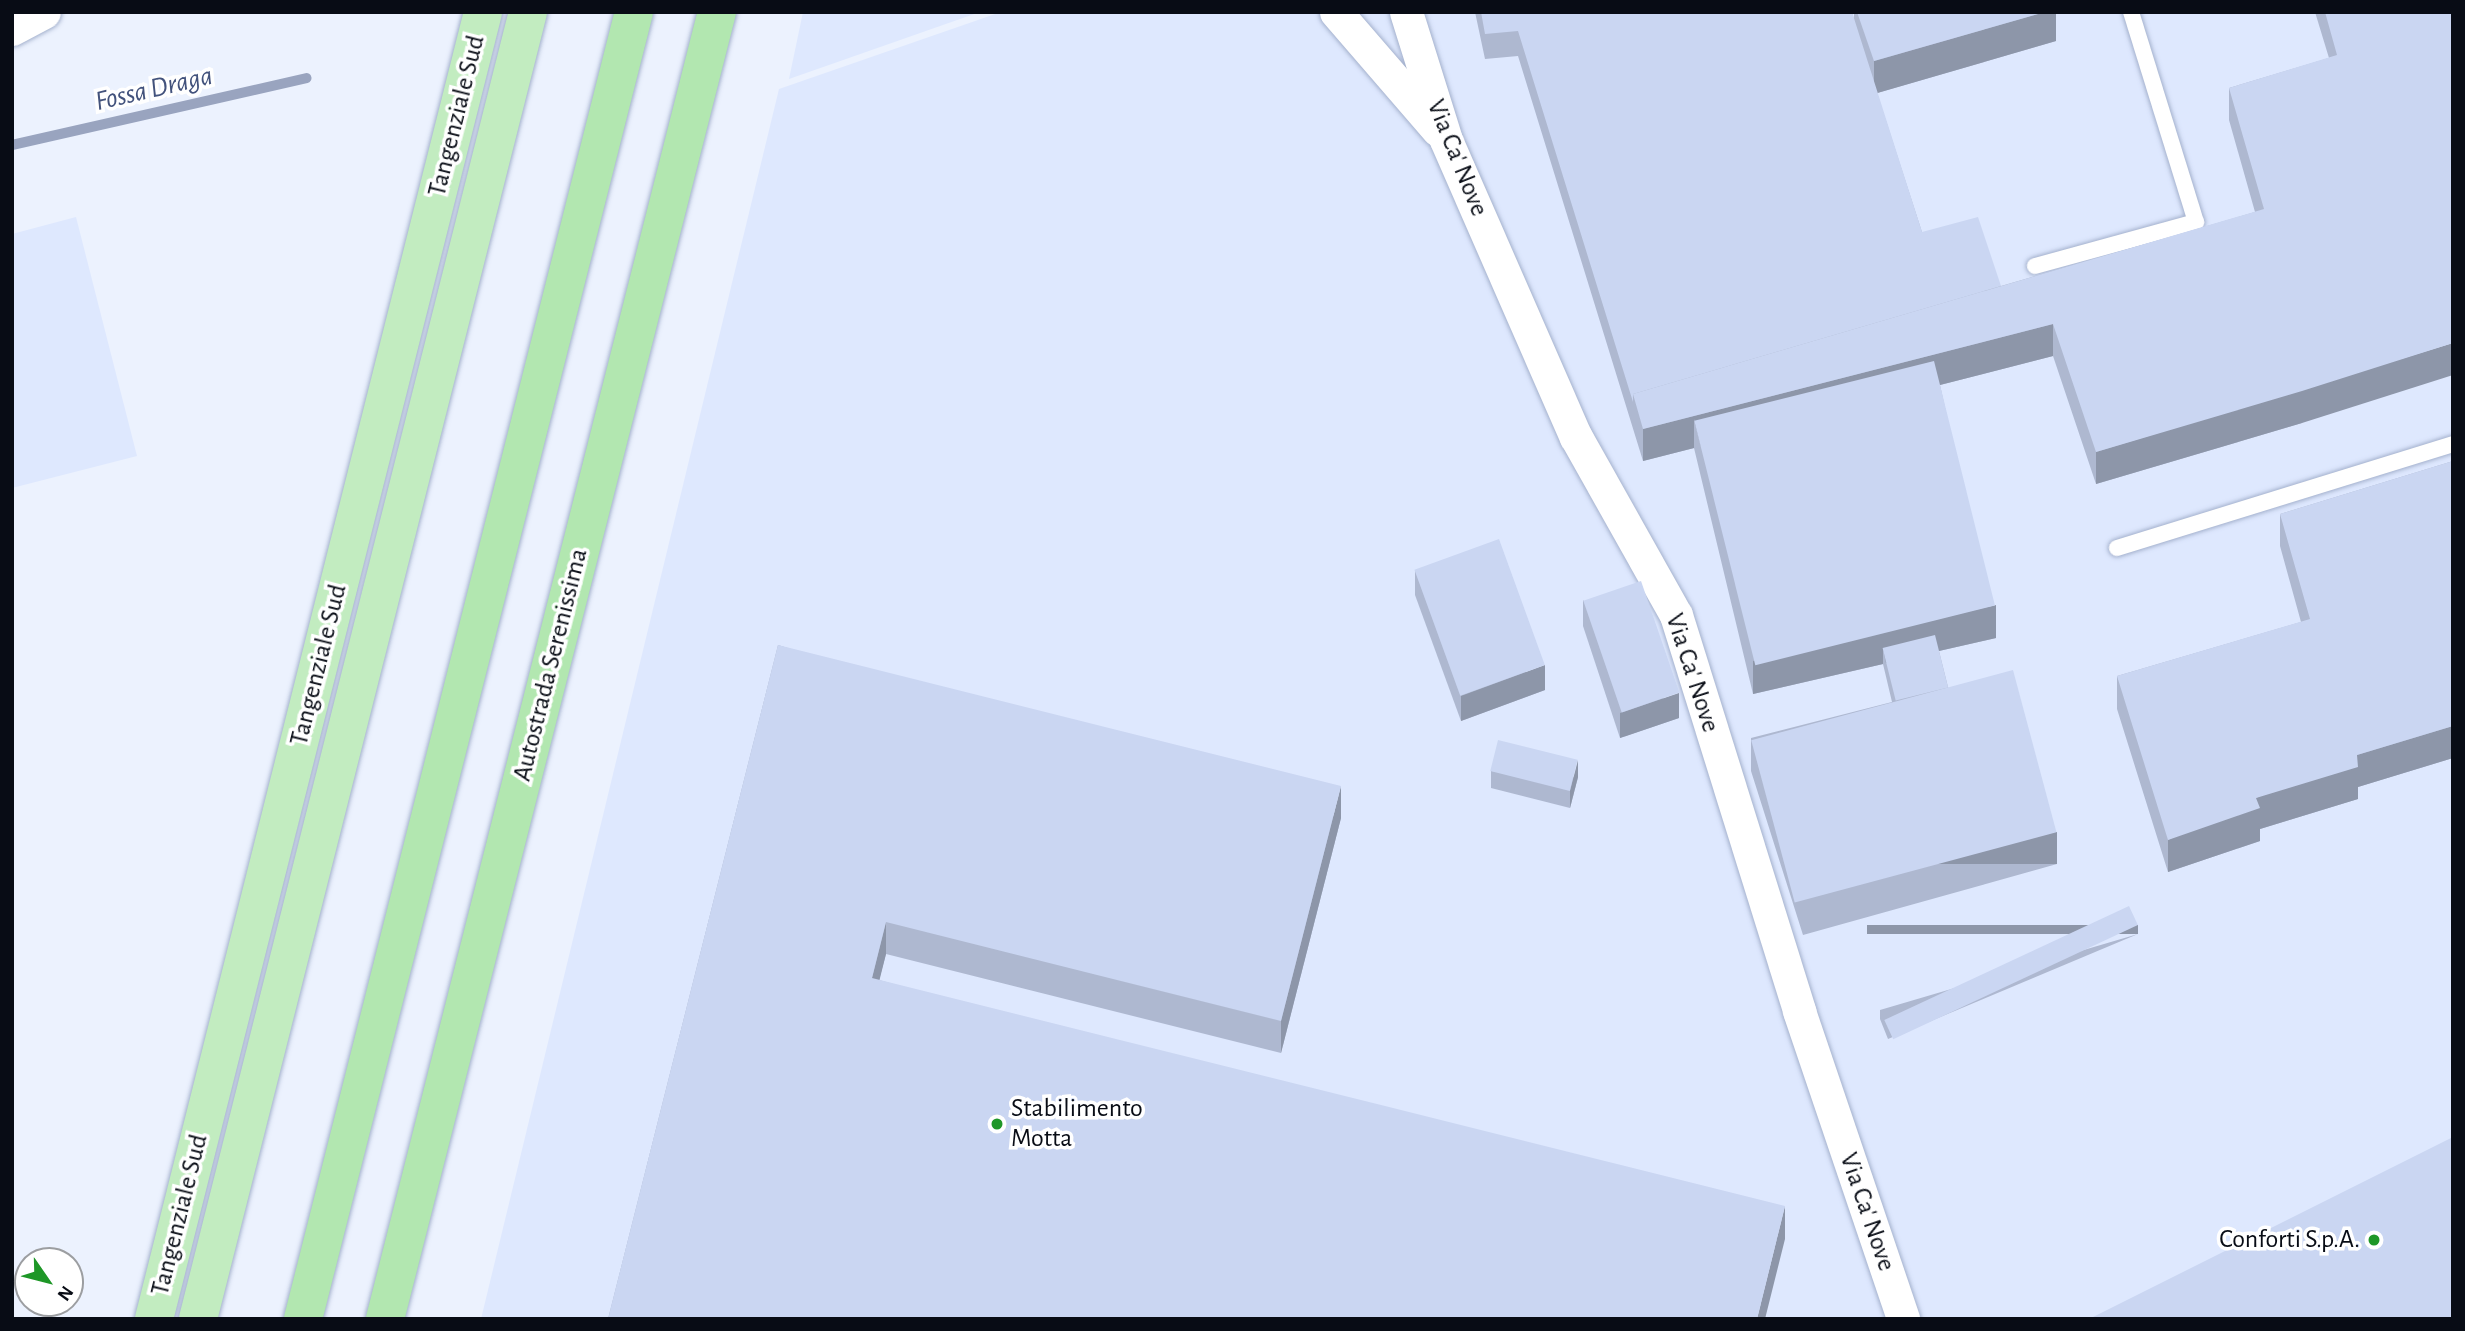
<!DOCTYPE html>
<style>
body{margin:0}
#map{position:relative;width:2465px;height:1331px;overflow:hidden;background:#ecf2fe;font-family:"Alegreya Sans",sans-serif}
div>[style]{position:absolute}
.built>*{inset:0;background:#dee8fe}
.stream>*{height:10px;margin:-5px;padding:0 5px;transform-origin:5px;border-radius:5px;background:#99a4bf}
.roads{filter:drop-shadow(0 0 2px #a4b1cd) drop-shadow(0 0 2px #a4b1cd)}
.service>*{height:16px;margin:-8px;padding:0 8px;transform-origin:8px;border-radius:8px;background:#fff}
.minor>*{height:33px;margin:-16.5px;padding:0 16.5px;transform-origin:16.5px;border-radius:16.5px;background:#fff}
.trunk>*{height:38px;margin:-19px;padding:0 19px;transform-origin:19px;border-radius:19px;background:#c2ecc0}
.motorway>*{height:38px;margin:-19px;padding:0 19px;transform-origin:19px;border-radius:19px;background:#b2e7b0}
.wall>*{inset:0;background:#aeb8d0}
.shaded-wall>*{inset:0;background:#8d96a9;transform-origin:0 0}
.building>*{inset:0;background:#cad6f2;transform-origin:0 0}
.dots>*{width:19px;height:19px;translate:-50% -50%;box-sizing:border-box;border:4px solid #fff;border-radius:50%}
span{translate:-50% -50%;white-space:nowrap;text-align:center;line-height:1.15;-webkit-text-stroke:7px #fff;paint-order:stroke}
.street-label{font-size:26px;color:#080c15}
.poi-label{font-size:26px;color:#080c15}
.left{translate:0 -50%;text-align:left}
.right{translate:-100% -50%;text-align:right}
.water-label{font-size:28px;color:#42527c;font-style:italic}
.frame{position:absolute;inset:0;border:14px solid #080c15;pointer-events:none}
.north{position:absolute;left:14px;top:1247px;width:70px;height:70px;box-sizing:border-box;background:#fff;border:2px solid #9c9ea1;border-radius:50%;rotate:125deg;font-size:19px;font-weight:700;line-height:28px;text-align:center;color:#080c15}
.north::after{content:'';display:block;margin:auto;width:24px;height:32px;background:#1e9727;clip-path:polygon(50% 0,100% 100%,50% 72%,0 100%)}
</style>
<div id="map">
<div class="built">
<div style="clip-path:polygon(803px 12px,980px 12px,789px 79px)"></div>
<div style="clip-path:polygon(1001px 12px,2453px 12px,2453px 1319px,481px 1319px,779px 89px)"></div>
<div style="clip-path:polygon(76px 217px,137px 456px,12px 488px,12px 234px)"></div>
</div>
<div class="stream">
<div style="left:12px;top:145px;width:302px;rotate:-12.8deg"></div>
</div>
<div class="roads">
<div class="service">
<div style="left:2035px;top:266px;width:167px;rotate:-15.3deg"></div>
<div style="left:2196px;top:222px;width:220px;rotate:-107.2deg"></div>
<div style="left:2117px;top:548px;width:352px;rotate:-17.2deg"></div>
</div>
<div class="minor">
<div style="left:1336px;top:12px;width:156px;rotate:49.2deg"></div>
<div style="left:1406px;top:12px;width:134px;rotate:72.6deg"></div>
<div style="left:1446px;top:140px;width:324px;rotate:66.4deg"></div>
<div style="left:1576px;top:437px;width:204px;rotate:60.7deg"></div>
<div style="left:1676px;top:615px;width:415px;rotate:72.7deg"></div>
<div style="left:1799px;top:1011px;width:325px;rotate:71.3deg"></div>
<div style="left:12px;top:29px;width:36px;rotate:-28deg"></div>
</div>
<div class="trunk">
<div style="left:154px;top:1319px;width:1348px;rotate:-75.87deg"></div>
<div style="left:198px;top:1319px;width:1348px;rotate:-75.83deg"></div>
</div>
<div class="motorway">
<div style="left:303px;top:1319px;width:1348px;rotate:-75.79deg"></div>
<div style="left:385px;top:1319px;width:1349px;rotate:-75.75deg"></div>
</div>
</div>
<div class="wall">
<div style="clip-path:polygon(1475px 12px,1852px 12px,1854px 20px,1854px 12px,2056px 12px,2056px 41px,1877px 93px,1922px 232px,2001px 286px,2255px 212px,2229px 120px,2229px 88px,2329px 58px,2315px 12px,2453px 12px,2302px 423px,2096px 484px,2053px 356px,1940px 385px,1996px 638px,1939px 651px,1948px 687px,2057px 864px,1803px 935px,1751px 771px,1751px 738px,1892px 702px,1883px 664px,1753px 694px,1694px 448px,1643px 461px,1518px 56px,1485px 59px)"></div>
<div style="clip-path:polygon(2453px 461px,2453px 758px,2358px 787px,2358px 799px,2260px 829px,2260px 841px,2168px 872px,2117px 709px,2117px 676px,2301px 622px,2280px 546px,2280px 514px)"></div>
<div style="clip-path:polygon(1415px 570px,1545px 690px,1461px 721px,1415px 595px)"></div>
<div style="clip-path:polygon(1583px 600px,1679px 718px,1620px 738px,1583px 626px)"></div>
<div style="clip-path:polygon(778px 645px,1341px 818px,1281px 1053px,886px 954px,879px 980px,1785px 1239px,608px 1319px)"></div>
<div style="clip-path:polygon(1491px 771px,1578px 777px,1570px 808px,1491px 788px)"></div>
<div style="clip-path:polygon(2138px 934px,1888px 1039px,1880px 1019px,1880px 1010px)"></div>
</div>
<div class="shaded-wall">
<div style="clip-path:polygon(2045px 12px,2056px 12px,2056px 41px,1874px 94px,1874px 61px)"></div>
<div style="clip-path:polygon(2053px 324px,2053px 356px,1701px 446px,1694px 419px,1694px 448px,1643px 461px,1643px 429px)"></div>
<div style="clip-path:polygon(2453px 343px,2453px 375px,2302px 423px,2096px 484px,2096px 452px)"></div>
<div style="clip-path:polygon(1996px 605px,1996px 638px,1886px 663px,1883px 648px,1883px 664px,1753px 694px,1753px 661px)"></div>
<div style="clip-path:polygon(1545px 665px,1545px 690px,1461px 721px,1461px 696px)"></div>
<div style="clip-path:polygon(1679px 693px,1679px 718px,1620px 738px,1620px 713px)"></div>
<div style="clip-path:polygon(2453px 726px,2453px 758px,2358px 787px,2358px 799px,2260px 829px,2260px 841px,2168px 872px,2168px 840px,2256px 798px,2357px 755px)"></div>
<div style="clip-path:polygon(1578px 760px,1578px 777px,1570px 808px,1570px 791px)"></div>
<div style="clip-path:polygon(1341px 786px,1341px 818px,1281px 1053px,1281px 1021px)"></div>
<div style="left:2057px;top:832px;width:32px;height:264px;rotate:90deg"></div>
<div style="clip-path:polygon(886px 922px,886px 954px,872px 1010px,872px 978px)"></div>
<div style="left:2138px;top:925px;width:9px;height:271px;rotate:90deg"></div>
<div style="clip-path:polygon(1785px 1206px,1785px 1239px,1765px 1319px,1757px 1319px)"></div>
</div>
<div class="building">
<div style="clip-path:polygon(1481px 12px,1852px 12px,1922px 232px,1978px 217px,2001px 286px,1633px 394px,1633px 402px,1518px 31px,1485px 34px)"></div>
<div style="clip-path:polygon(1857px 12px,2045px 12px,1874px 61px)"></div>
<div style="clip-path:polygon(2325px 12px,2453px 12px,2453px 343px,2302px 391px,2096px 452px,2053px 324px,1643px 429px,1633px 394px,2264px 209px,2229px 88px,2337px 55px)"></div>
<div style="left:1934px;top:361px;width:252px;height:247px;rotate:76deg"></div>
<div style="clip-path:polygon(2453px 461px,2453px 726px,2357px 755px,2358px 767px,2256px 798px,2260px 808px,2168px 840px,2117px 676px,2310px 619px,2280px 514px)"></div>
<div style="left:1499px;top:539px;width:134px;height:90px;rotate:70deg"></div>
<div style="left:1641px;top:581px;width:118px;height:61px;rotate:71deg"></div>
<div style="left:1935px;top:635px;width:54px;height:54px;rotate:76deg"></div>
<div style="clip-path:polygon(778px 645px,1341px 786px,1281px 1021px,886px 922px,872px 978px,1785px 1206px,1757px 1319px,608px 1319px)"></div>
<div style="left:2013px;top:670px;width:168px;height:271px;rotate:75deg"></div>
<div style="left:1498px;top:740px;width:82px;height:32px;rotate:14deg"></div>
<div style="left:2129px;top:906px;width:21px;height:270px;rotate:65deg"></div>
<div style="clip-path:polygon(2453px 1137px,2453px 1319px,2089px 1319px)"></div>
</div>
<div class="dots">
<div style="left:997px;top:1124px;background:#1e9727"></div>
<div style="left:2374px;top:1240px;background:#1e9727"></div>
</div>
<div class="street-label">
<span style="left:457px;top:116px;rotate:-76deg">Tangenziale Sud</span>
<span style="left:1457px;top:158px;rotate:68deg">Via Ca' Nove</span>
<span style="left:319px;top:665px;rotate:-76deg">Tangenziale Sud</span>
<span style="left:551px;top:665px;rotate:-76deg">Autostrada Serenissima</span>
<span style="left:1692px;top:673px;rotate:72deg">Via Ca' Nove</span>
<span style="left:1867px;top:1212px;rotate:71deg">Via Ca' Nove</span>
<span style="left:180px;top:1215px;rotate:-76deg">Tangenziale Sud</span>
</div>
<div class="poi-label">
<span class="left" style="left:1011px;top:1124px">Stabilimento<br>Motta</span>
<span class="right" style="left:2360px;top:1240px">Conforti S.p.A.</span>
</div>
<div class="water-label">
<span style="left:154px;top:89px;rotate:-13deg">Fossa Draga</span>
</div>
<div class="frame"></div>
<div class="north">N</div>
</div>
